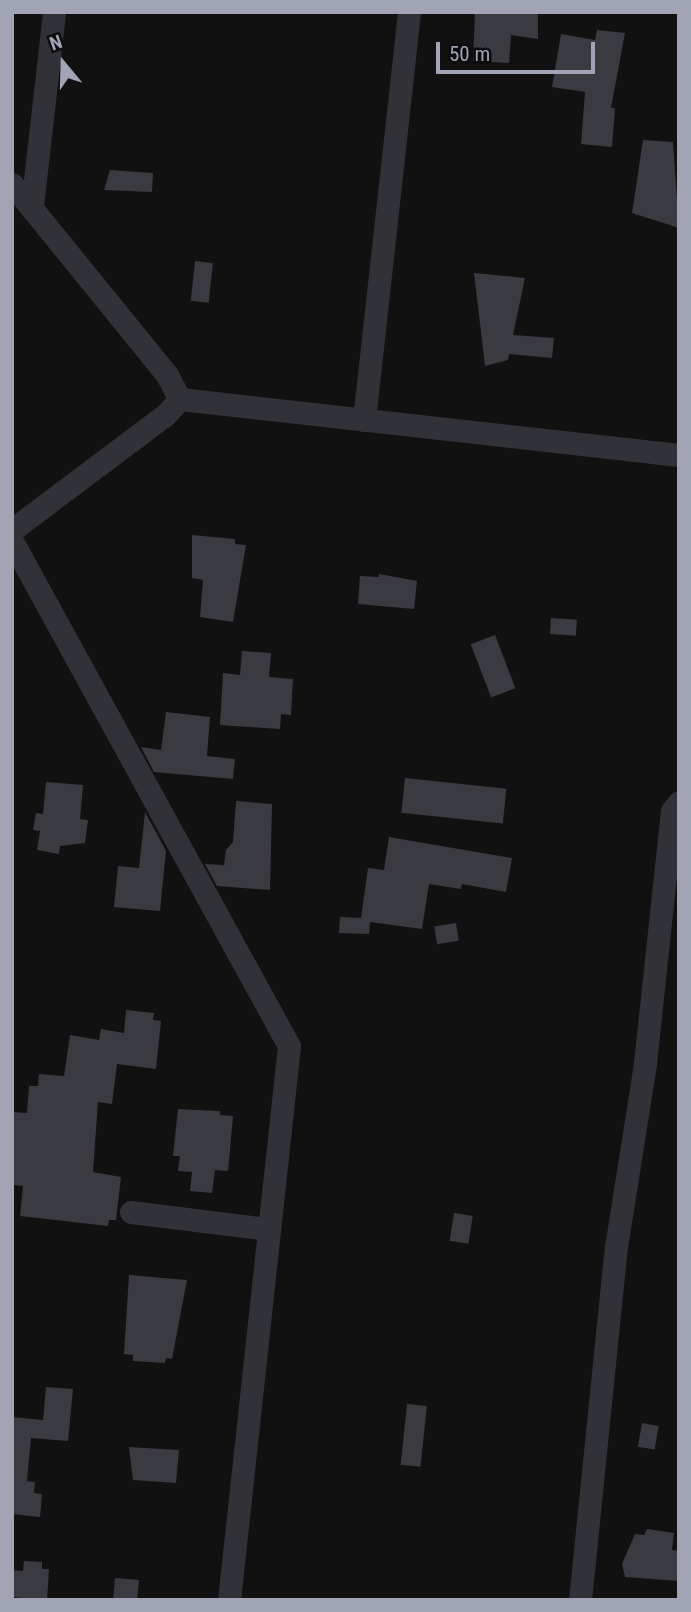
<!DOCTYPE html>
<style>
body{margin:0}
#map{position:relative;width:691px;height:1612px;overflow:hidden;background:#111112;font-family:"Roboto Condensed",sans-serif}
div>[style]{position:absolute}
.building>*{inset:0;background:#3a3a41;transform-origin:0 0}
.street>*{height:23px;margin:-11.5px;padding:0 11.5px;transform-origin:11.5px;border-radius:11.5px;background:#313238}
span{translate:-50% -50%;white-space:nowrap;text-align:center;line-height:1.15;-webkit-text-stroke:5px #0c0c0d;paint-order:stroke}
.frame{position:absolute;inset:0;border:14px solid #a0a4b5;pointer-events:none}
.north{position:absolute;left:28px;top:28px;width:70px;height:70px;-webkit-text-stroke:5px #0c0c0d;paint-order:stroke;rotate:341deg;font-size:19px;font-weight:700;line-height:28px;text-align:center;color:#a0a4b5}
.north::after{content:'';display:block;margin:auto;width:24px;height:32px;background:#a0a4b5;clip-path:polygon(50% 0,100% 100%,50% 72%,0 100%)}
.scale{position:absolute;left:436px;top:42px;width:159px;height:32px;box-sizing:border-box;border:4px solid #a0a4b5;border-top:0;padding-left:9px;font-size:21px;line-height:24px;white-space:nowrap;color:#a0a4b5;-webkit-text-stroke:5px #0c0c0d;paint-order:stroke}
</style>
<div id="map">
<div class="building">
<div style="clip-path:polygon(475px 12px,538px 12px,538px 39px,511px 35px,509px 63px,473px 61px)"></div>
<div style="clip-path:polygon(597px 30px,625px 33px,611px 108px,615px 108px,612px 147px,581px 144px,585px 92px,552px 87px,561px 34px,595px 40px)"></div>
<div style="clip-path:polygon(643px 140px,673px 142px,679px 228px,632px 213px)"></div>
<div style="clip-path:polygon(110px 170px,153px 173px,152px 192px,104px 190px)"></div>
<div style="left:195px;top:261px;width:18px;height:40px;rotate:6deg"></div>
<div style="clip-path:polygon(474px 273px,525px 278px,513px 335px,554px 338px,552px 358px,509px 354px,508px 360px,485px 366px)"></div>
<div style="clip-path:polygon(192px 535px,235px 539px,235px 544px,246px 545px,233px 622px,200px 617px,203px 580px,192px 578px)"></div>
<div style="clip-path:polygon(379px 574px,417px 581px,414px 609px,358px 604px,360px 576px,379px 577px)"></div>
<div style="left:551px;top:618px;width:26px;height:16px;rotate:4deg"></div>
<div style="left:495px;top:635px;width:57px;height:26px;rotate:69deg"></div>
<div style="clip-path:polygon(242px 651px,271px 653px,269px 677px,293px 679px,291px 715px,281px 714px,280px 729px,220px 725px,223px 673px,240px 675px)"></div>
<div style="clip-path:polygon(166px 712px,210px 717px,207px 756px,235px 759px,233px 779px,154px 772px,141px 747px,161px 750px)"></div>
<div style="left:405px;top:778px;width:102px;height:35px;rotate:6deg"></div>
<div style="clip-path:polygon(46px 782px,83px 785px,80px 819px,88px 820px,85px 843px,60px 846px,59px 854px,37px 850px,40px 831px,33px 830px,36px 813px,43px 814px)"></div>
<div style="clip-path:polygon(236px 801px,272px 804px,270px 890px,217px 886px,205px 864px,224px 865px,226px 850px,233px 842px)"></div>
<div style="clip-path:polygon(145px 812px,166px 851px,160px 911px,114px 907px,118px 866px,139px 868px)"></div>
<div style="clip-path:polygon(389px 837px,512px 858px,506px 892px,462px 884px,461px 889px,429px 884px,422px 929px,370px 922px,369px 934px,339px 933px,340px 917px,361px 918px,368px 868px,384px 870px)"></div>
<div style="left:456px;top:923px;width:18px;height:22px;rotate:81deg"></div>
<div style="clip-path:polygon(126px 1010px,154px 1013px,153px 1020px,161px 1021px,156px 1069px,117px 1064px,112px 1104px,98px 1102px,93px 1172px,121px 1177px,116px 1220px,109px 1220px,108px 1226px,20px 1216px,23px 1186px,12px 1185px,12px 1112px,27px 1113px,29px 1086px,38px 1086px,39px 1074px,64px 1076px,70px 1035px,99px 1040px,101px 1029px,124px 1033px)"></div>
<div style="clip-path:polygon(178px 1109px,220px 1111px,220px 1115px,233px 1116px,228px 1171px,215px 1170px,212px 1193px,190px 1191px,192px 1172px,178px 1171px,180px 1156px,173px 1156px)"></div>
<div style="left:454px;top:1213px;width:19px;height:28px;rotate:9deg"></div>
<div style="clip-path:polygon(129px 1275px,187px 1280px,172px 1359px,166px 1358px,165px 1363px,133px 1361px,133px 1355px,124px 1354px)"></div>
<div style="clip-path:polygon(46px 1387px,73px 1389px,68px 1441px,31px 1438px,27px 1481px,35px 1482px,34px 1493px,42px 1494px,40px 1517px,12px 1514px,12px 1417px,43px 1420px)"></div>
<div style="left:407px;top:1404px;width:20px;height:61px;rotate:6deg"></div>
<div style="left:642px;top:1423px;width:17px;height:24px;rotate:10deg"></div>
<div style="clip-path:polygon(129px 1447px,179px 1450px,176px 1483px,133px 1480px)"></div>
<div style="clip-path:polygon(647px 1529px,674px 1533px,672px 1550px,679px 1551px,679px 1581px,625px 1577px,622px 1564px,635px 1534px,644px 1535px)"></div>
<div style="clip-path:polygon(24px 1561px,42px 1562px,42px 1569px,49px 1569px,47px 1600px,12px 1597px,12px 1570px,23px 1571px)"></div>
<div style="left:115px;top:1578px;width:24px;height:22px;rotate:5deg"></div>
</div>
<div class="street">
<div style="left:12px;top:184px;width:246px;rotate:50.9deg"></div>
<div style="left:167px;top:375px;width:27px;rotate:62deg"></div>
<div style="left:180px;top:399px;width:22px;rotate:133deg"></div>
<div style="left:165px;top:415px;width:191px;rotate:143.1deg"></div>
<div style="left:32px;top:206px;width:195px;rotate:-83.5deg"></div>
<div style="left:180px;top:399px;width:502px;rotate:6.4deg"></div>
<div style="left:364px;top:420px;width:410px;rotate:-83.7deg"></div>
<div style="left:12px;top:541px;width:576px;rotate:61.25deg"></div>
<div style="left:289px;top:1046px;width:557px;rotate:96.18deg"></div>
<div style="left:131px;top:1212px;width:138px;rotate:7.1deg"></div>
<div style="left:580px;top:1600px;width:355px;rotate:-84.2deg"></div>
<div style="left:616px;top:1247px;width:186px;rotate:-81deg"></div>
<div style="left:645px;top:1063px;width:253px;rotate:-83.9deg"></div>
<div style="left:672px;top:811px;width:11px;rotate:-52deg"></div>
</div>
<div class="frame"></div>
<div class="north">N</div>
<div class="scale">50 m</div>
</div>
